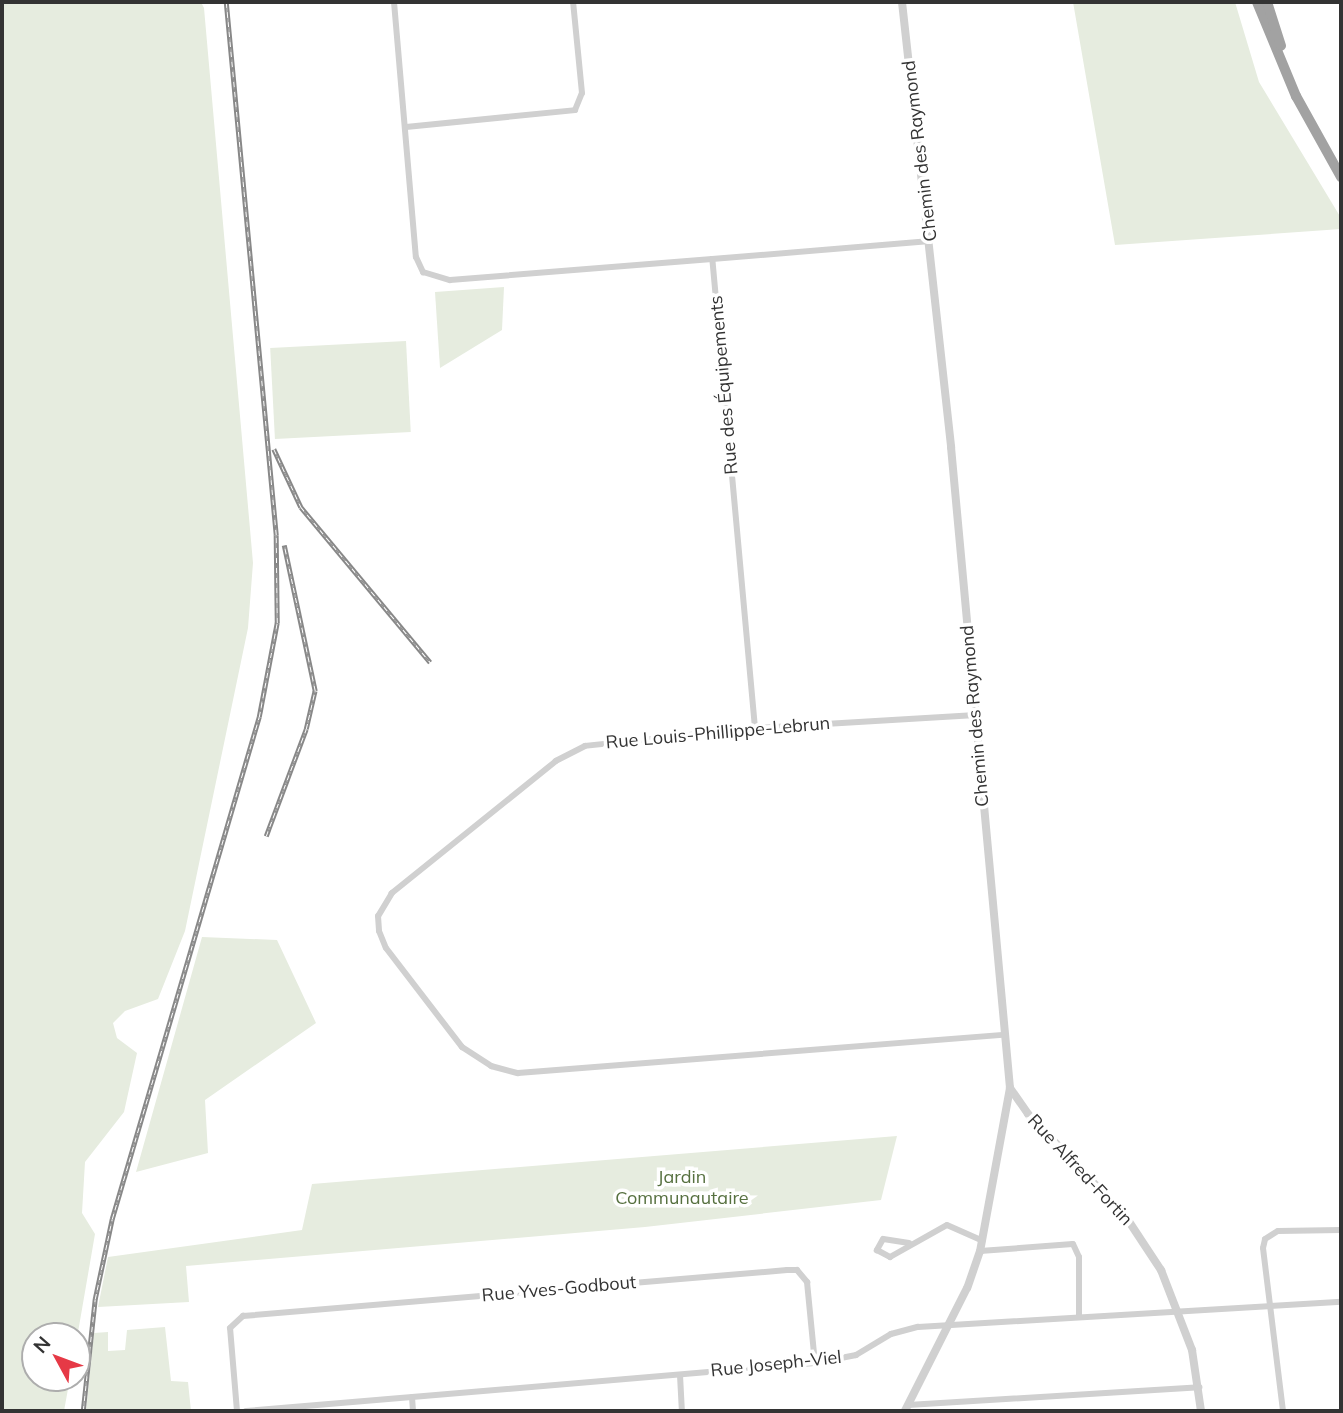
<!DOCTYPE html>
<meta charset="utf-8">
<style>
body{margin:0}
#map{position:relative;width:1343px;height:1413px;overflow:hidden;background:#fff;font-family:Mulish,sans-serif}
div>[style]{position:absolute}
.green>*{inset:0;background:#e6ecdf;transform-origin:0 0}
.minor>*{height:6px;margin:-3px;padding:0 3px;transform-origin:3px;border-radius:3px;background:#d0d0d0}
.tertiary>*{height:8px;margin:-4px;padding:0 4px;transform-origin:4px;border-radius:4px;background:#d0d0d0}
.trunk>*{height:10px;margin:-5px;padding:0 5px;transform-origin:5px;border-radius:5px;background:#a2a2a2}
.rail>*{height:4.5px;margin-top:-2.25px;transform-origin:0;background:repeating-linear-gradient(90deg,#fff 0 5px,#888 0 10px);box-sizing:border-box;border-block:2px solid #888}
span{translate:-50% -50%;white-space:nowrap;text-align:center;line-height:1.15;-webkit-text-stroke:7px #fff;paint-order:stroke}
.street-label{font-size:18px;color:#333}
.park-label{font-size:18px;color:#56703f}
.frame{position:absolute;inset:0;border:4px solid #333;pointer-events:none}
.north{position:absolute;left:21px;top:1322px;width:70px;height:70px;box-sizing:border-box;background:#fff;border:2px solid #adadad;border-radius:50%;rotate:311deg;font-size:19px;font-weight:700;line-height:28px;text-align:center;color:#333}
.north::after{content:'';display:block;margin:auto;width:24px;height:32px;background:#e63946;clip-path:polygon(50% 0,100% 100%,50% 72%,0 100%)}
</style>
<div id="map">
<div class="green">
<div style="clip-path:polygon(2px 2px,201px 2px,204px 8px,253px 563px,248px 628px,185px 931px,158px 999px,125px 1011px,113px 1023px,117px 1038px,137px 1053px,124px 1112px,85px 1162px,82px 1213px,95px 1234px,77px 1338px,35px 1336px,35px 1378px,70px 1378px,64px 1411px,2px 1411px)"></div>
<div style="clip-path:polygon(1073px 2px,1235px 2px,1259px 82px,1341px 218px,1341px 229px,1115px 245px)"></div>
<div style="clip-path:polygon(504px 287px,502px 330px,440px 368px,435px 292px)"></div>
<div style="left:406px;top:341px;width:91px;height:136px;rotate:87deg"></div>
<div style="clip-path:polygon(202px 937px,277px 940px,316px 1023px,205px 1100px,208px 1153px,136px 1172px)"></div>
<div style="clip-path:polygon(897px 1136px,881px 1200px,645px 1227px,186px 1266px,189px 1302px,98px 1307px,108px 1257px,302px 1230px,312px 1184px)"></div>
<div style="clip-path:polygon(165px 1327px,171px 1381px,188px 1382px,191px 1411px,86px 1411px,94px 1333px,108px 1332px,108px 1351px,125px 1350px,127px 1330px)"></div>
</div>
<div class="minor">
<div style="left:394px;top:2px;width:256px;rotate:85.1deg"></div>
<div style="left:416px;top:257px;width:17px;rotate:65deg"></div>
<div style="left:423px;top:272px;width:28px;rotate:17deg"></div>
<div style="left:450px;top:280px;width:263px;rotate:-4.6deg"></div>
<div style="left:406px;top:127px;width:170px;rotate:-5.7deg"></div>
<div style="left:575px;top:110px;width:18px;rotate:-68deg"></div>
<div style="left:582px;top:93px;width:91px;rotate:-95.6deg"></div>
<div style="left:976px;top:715px;width:221px;rotate:176.6deg"></div>
<div style="left:755px;top:728px;width:171px;rotate:174deg"></div>
<div style="left:585px;top:746px;width:33px;rotate:153deg"></div>
<div style="left:556px;top:761px;width:211px;rotate:141.2deg"></div>
<div style="left:392px;top:893px;width:27px;rotate:121deg"></div>
<div style="left:378px;top:916px;width:15px;rotate:86deg"></div>
<div style="left:379px;top:931px;width:18px;rotate:68deg"></div>
<div style="left:386px;top:948px;width:125px;rotate:52.5deg"></div>
<div style="left:462px;top:1047px;width:35px;rotate:33deg"></div>
<div style="left:491px;top:1066px;width:28px;rotate:15deg"></div>
<div style="left:518px;top:1073px;width:486px;rotate:-4.5deg"></div>
<div style="left:755px;top:728px;width:471px;rotate:-95.2deg"></div>
<div style="left:712px;top:259px;width:219px;rotate:-4.7deg"></div>
<div style="left:909px;top:1243px;width:26px;rotate:-171deg"></div>
<div style="left:883px;top:1239px;width:13px;rotate:119deg"></div>
<div style="left:877px;top:1250px;width:15px;rotate:28deg"></div>
<div style="left:890px;top:1257px;width:65px;rotate:-29.3deg"></div>
<div style="left:947px;top:1225px;width:39px;rotate:24deg"></div>
<div style="left:980px;top:1251px;width:93px;rotate:-4.3deg"></div>
<div style="left:1073px;top:1244px;width:14px;rotate:65deg"></div>
<div style="left:1079px;top:1257px;width:59px;rotate:90deg"></div>
<div style="left:680px;top:1375px;width:36px;rotate:87deg"></div>
<div style="left:412px;top:1397px;width:14px;rotate:86deg"></div>
<div style="left:908px;top:1405px;width:292px;rotate:-3.5deg"></div>
<div style="left:237px;top:1411px;width:83px;rotate:-94.8deg"></div>
<div style="left:230px;top:1328px;width:18px;rotate:-43deg"></div>
<div style="left:243px;top:1316px;width:546px;rotate:-4.83deg"></div>
<div style="left:787px;top:1270px;width:10px"></div>
<div style="left:797px;top:1270px;width:16px;rotate:50deg"></div>
<div style="left:807px;top:1282px;width:81px;rotate:84.4deg"></div>
<div style="left:246px;top:1411px;width:571px;rotate:-4.82deg"></div>
<div style="left:815px;top:1363px;width:42px;rotate:-11deg"></div>
<div style="left:856px;top:1355px;width:41px;rotate:-31deg"></div>
<div style="left:891px;top:1334px;width:28px;rotate:-15deg"></div>
<div style="left:918px;top:1327px;width:424px;rotate:-3.4deg"></div>
<div style="left:1283px;top:1411px;width:164px;rotate:-97deg"></div>
<div style="left:1263px;top:1248px;width:9px;rotate:-77deg"></div>
<div style="left:1265px;top:1239px;width:15px;rotate:-32deg"></div>
<div style="left:1278px;top:1231px;width:63px;rotate:-0.9deg"></div>
</div>
<div class="tertiary">
<div style="left:902px;top:2px;width:448px;rotate:83.7deg"></div>
<div style="left:951px;top:447px;width:644px;rotate:84.74deg"></div>
<div style="left:1010px;top:1088px;width:166px;rotate:100.4deg"></div>
<div style="left:980px;top:1251px;width:39px;rotate:109deg"></div>
<div style="left:967px;top:1288px;width:138px;rotate:116.8deg"></div>
<div style="left:1010px;top:1088px;width:32px;rotate:55deg"></div>
<div style="left:1028px;top:1114px;width:142px;rotate:46.4deg"></div>
<div style="left:1126px;top:1217px;width:64px;rotate:56.6deg"></div>
<div style="left:1161px;top:1270px;width:86px;rotate:68.8deg"></div>
<div style="left:1192px;top:1350px;width:62px;rotate:81.6deg"></div>
</div>
<div class="trunk">
<div style="left:1257px;top:2px;width:102px;rotate:67.5deg"></div>
<div style="left:1296px;top:96px;width:93px;rotate:60.9deg"></div>
<div style="left:1267px;top:2px;width:46px;rotate:72.3deg"></div>
</div>
<div class="rail">
<div style="left:274px;top:449px;width:64px;rotate:65deg"></div>
<div style="left:301px;top:507px;width:202px;rotate:50.2deg"></div>
<div style="left:266px;top:836px;width:114px;rotate:-69.5deg"></div>
<div style="left:306px;top:729px;width:39px;rotate:-77deg"></div>
<div style="left:315px;top:691px;width:149px;rotate:-102deg"></div>
<div style="left:83px;top:1411px;width:113px;rotate:-83.9deg"></div>
<div style="left:95px;top:1299px;width:82px;rotate:-78deg"></div>
<div style="left:112px;top:1219px;width:523px;rotate:-73.68deg"></div>
<div style="left:259px;top:717px;width:96px;rotate:-79.2deg"></div>
<div style="left:277px;top:623px;width:88px;rotate:-90.7deg"></div>
<div style="left:276px;top:535px;width:535px;rotate:-95.36deg"></div>
</div>
<div class="street-label">
<span style="left:920px;top:151px;rotate:-97deg">Chemin des Raymond</span>
<span style="left:724px;top:385px;rotate:-95deg">Rue des Équipements</span>
<span style="left:975px;top:716px;rotate:-95deg">Chemin des Raymond</span>
<span style="left:718px;top:733px;rotate:-5deg">Rue Louis-Phillippe-Lebrun</span>
<span style="left:1080px;top:1170px;rotate:47deg">Rue Alfred-Fortin</span>
<span style="left:559px;top:1289px;rotate:-5deg">Rue Yves-Godbout</span>
<span style="left:776px;top:1364px;rotate:-6deg">Rue Joseph-Viel</span>
</div>
<div class="park-label">
<span style="left:682px;top:1188px">Jardin<br>Communautaire</span>
</div>
<div class="frame"></div>
<div class="north">N</div>
</div>
